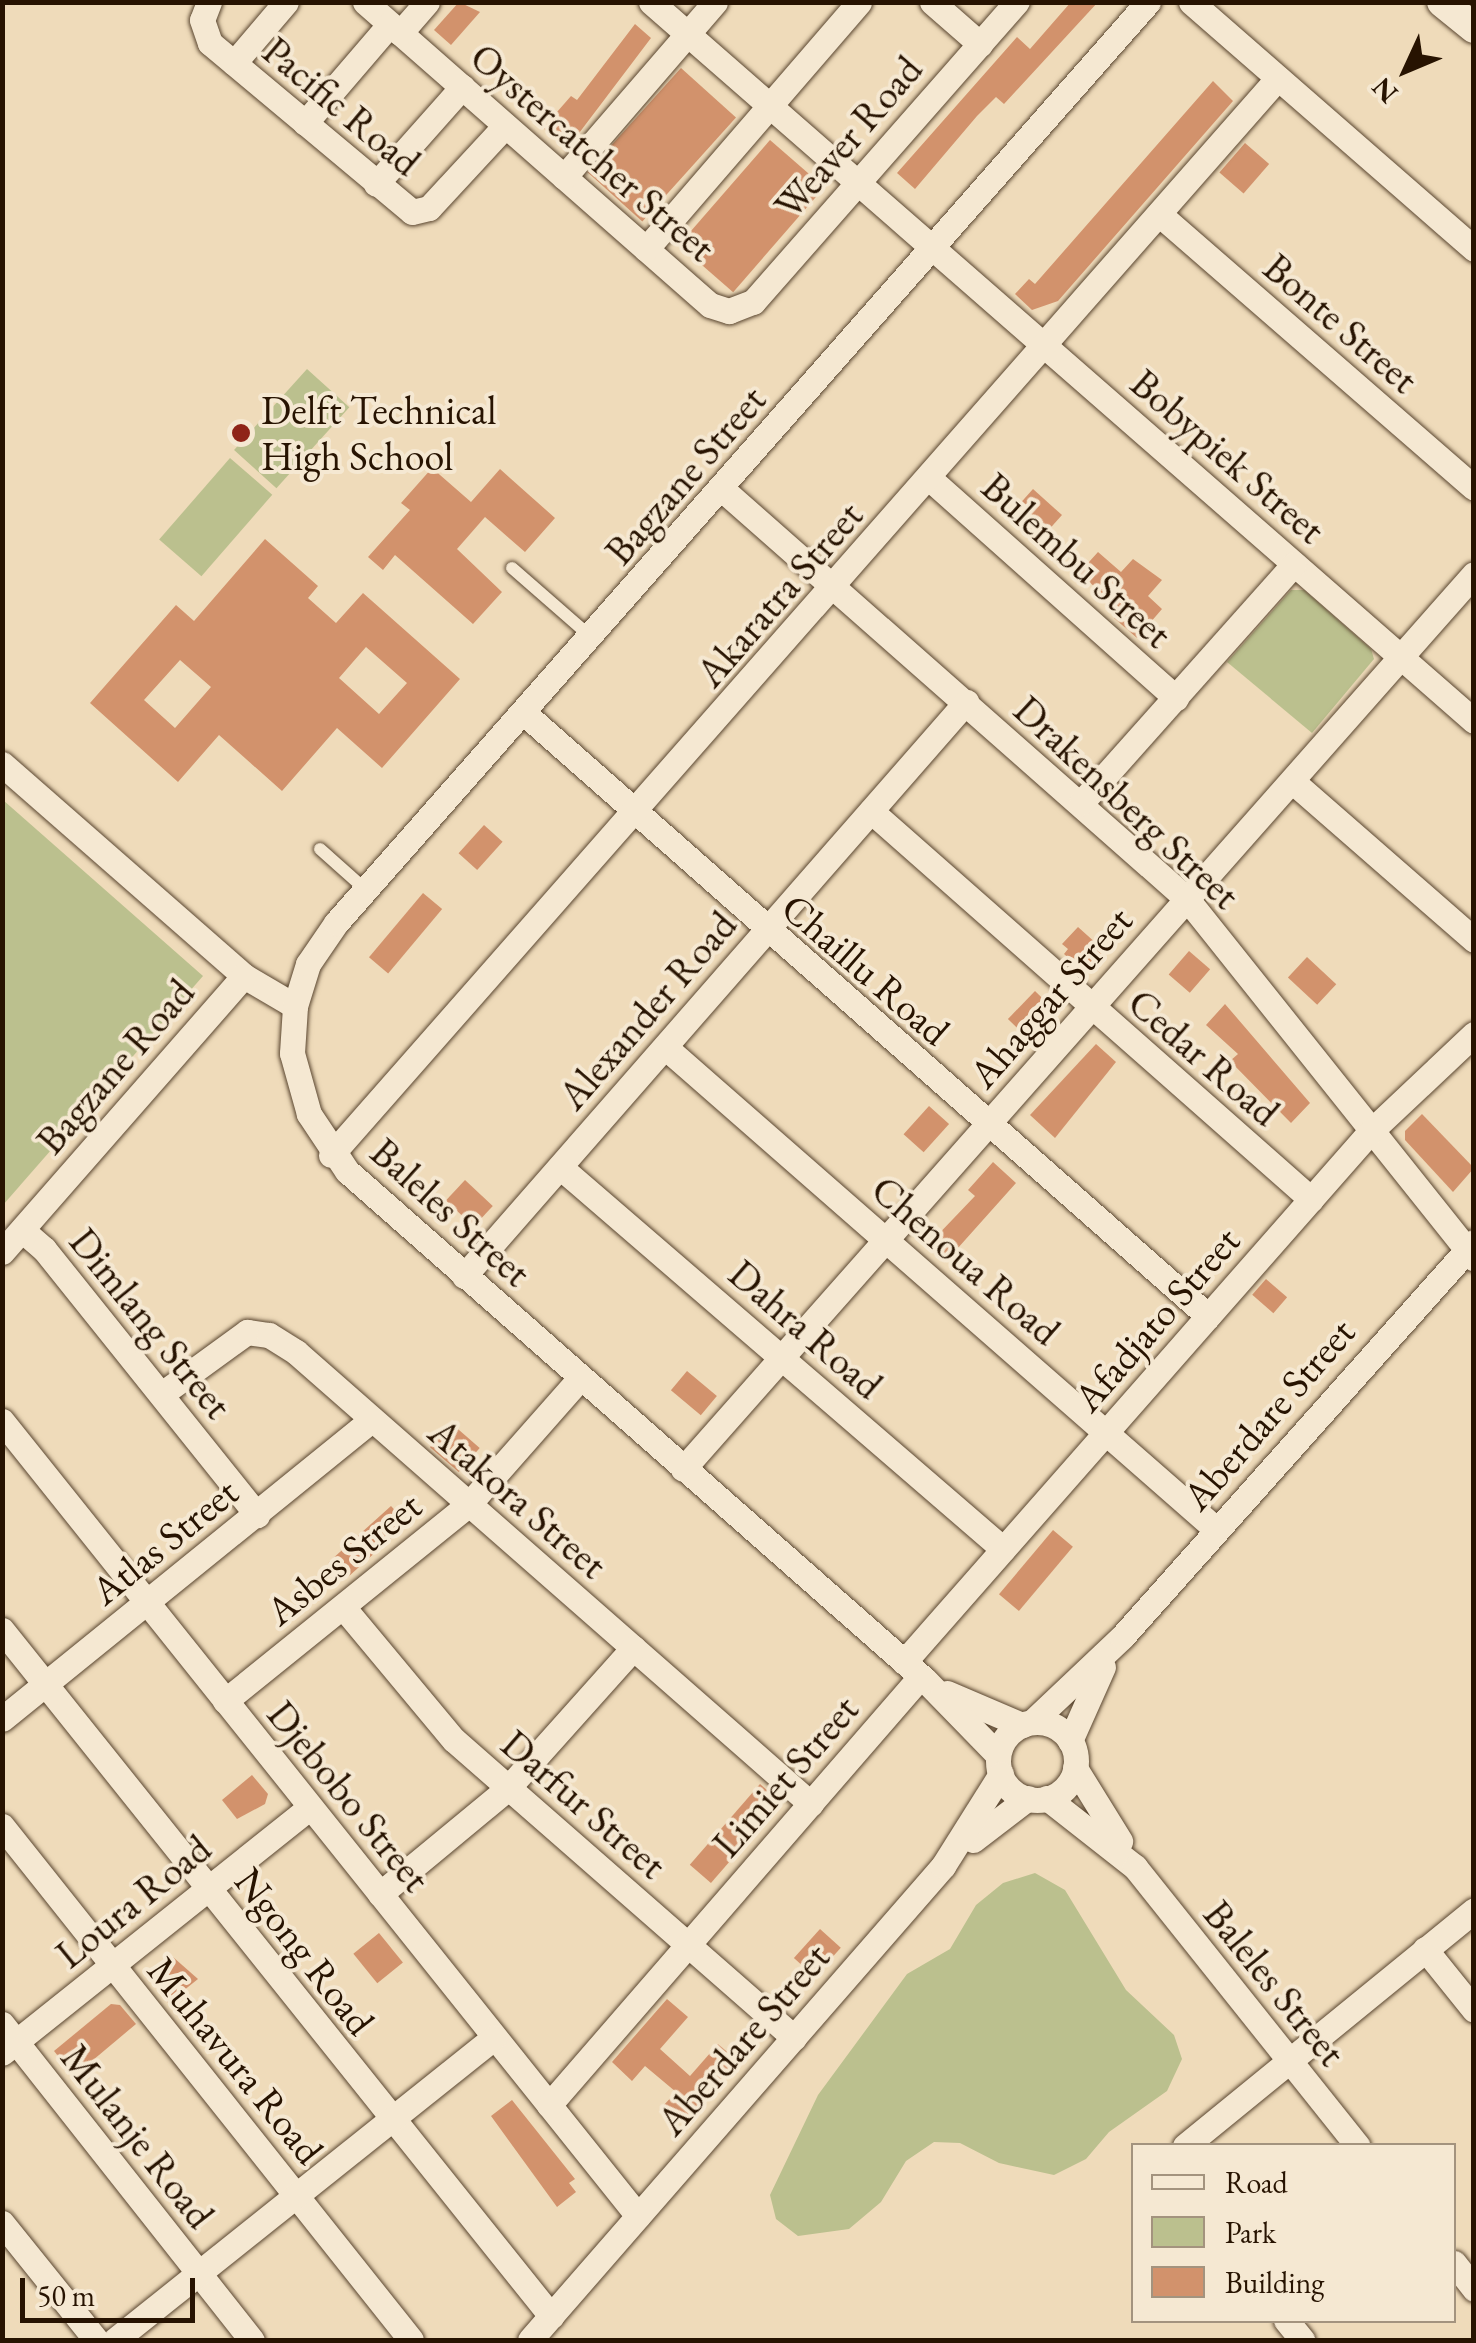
<!DOCTYPE html>
<style>
body{margin:0}
#map{position:relative;width:1476px;height:2343px;overflow:hidden;background:#efdbba;font-family:"EB Garamond",serif}
div>[style]{position:absolute}
.green>*{inset:0;background:#bbc08e;transform-origin:0 0}
.building>*{inset:0;background:#d2926c;transform-origin:0 0}
.roads{filter:drop-shadow(0 0 2px #59452f) drop-shadow(0 0 2px #59452f)}
.service>*{height:12px;margin:-6px;padding:0 6px;transform-origin:6px;border-radius:6px;background:#f5e8d2}
.minor>*{height:25px;margin:-12.5px;padding:0 12.5px;transform-origin:12.5px;border-radius:12.5px;background:#f5e8d2}
.minor>.ring{margin:-12.5px;padding:0;box-sizing:content-box;background:none;border:25px solid #f5e8d2;border-radius:50%}
.tertiary>*{height:30px;margin:-15px;padding:0 15px;transform-origin:15px;border-radius:15px;background:#f5e8d2}
.dots>*{width:28px;height:28px;translate:-50% -50%;box-sizing:border-box;border:5px solid #f5e8d2;border-radius:50%}
span{translate:-50% -50%;white-space:nowrap;text-align:center;line-height:1.15;-webkit-text-stroke:8px #f5e8d2;paint-order:stroke}
.street-label{font-size:40px;color:#271301}
.poi-label{font-size:40px;color:#271301}
.left{translate:0 -50%;text-align:left}
.frame{position:absolute;inset:0;border:5px solid #271301;pointer-events:none}
.legend{position:absolute;left:1131px;top:2143px;width:325px;height:180px;box-sizing:border-box;background:#f5e8d2;border:2px solid #a3937e;margin:0;padding:12px 18px;list-style:none;font-size:30px;color:#271301}
.legend li{display:flex;align-items:center;gap:20px;height:50px}
.legend b{width:50px;border:2px solid #a3937e}
.north{position:absolute;left:1356px;top:20px;width:100px;height:100px;-webkit-text-stroke:8px #f5e8d2;paint-order:stroke;rotate:226deg;font-size:28px;font-weight:700;line-height:40px;text-align:center;color:#271301}
.north::after{content:'';display:block;margin:auto;width:35px;height:45px;background:#271301;clip-path:polygon(50% 0,100% 100%,50% 72%,0 100%)}
.scale{position:absolute;left:20px;top:2278px;width:175px;height:45px;box-sizing:border-box;border:5px solid #271301;border-top:0;padding-left:12px;font-size:30px;line-height:35px;white-space:nowrap;color:#271301;-webkit-text-stroke:8px #f5e8d2;paint-order:stroke}
</style>
<div id="map">
<div class="green">
<div style="left:307px;top:369px;width:57px;height:109px;rotate:42deg"></div>
<div style="left:230px;top:458px;width:56px;height:108px;rotate:41deg"></div>
<div style="clip-path:polygon(1291px 590px,1304px 590px,1371px 649px,1374px 659px,1312px 733px,1227px 662px)"></div>
<div style="clip-path:polygon(3px 800px,203px 976px,3px 1205px)"></div>
<div style="clip-path:polygon(1035px 1873px,1065px 1890px,1126px 1990px,1174px 2035px,1182px 2059px,1167px 2091px,1109px 2132px,1086px 2159px,1054px 2175px,999px 2163px,960px 2143px,934px 2142px,906px 2161px,881px 2202px,849px 2229px,798px 2236px,776px 2219px,770px 2195px,818px 2095px,907px 1974px,950px 1949px,976px 1905px,1003px 1883px)"></div>
</div>
<div class="building">
<div style="clip-path:polygon(459px 2px,480px 12px,451px 45px,434px 30px)"></div>
<div style="clip-path:polygon(1071px 2px,1098px 2px,1004px 104px,996px 97px,977px 116px,915px 189px,897px 173px,1017px 37px,1030px 49px)"></div>
<div style="clip-path:polygon(635px 24px,651px 38px,567px 149px,543px 128px,571px 96px,577px 100px)"></div>
<div style="left:681px;top:68px;width:74px;height:140px;rotate:42deg"></div>
<div style="clip-path:polygon(1213px 81px,1233px 101px,1058px 301px,1032px 310px,1015px 294px,1029px 279px,1035px 284px)"></div>
<div style="left:770px;top:140px;width:72px;height:139px;rotate:41deg"></div>
<div style="left:1245px;top:143px;width:32px;height:39px;rotate:41deg"></div>
<div style="clip-path:polygon(432px 468px,471px 502px,500px 469px,555px 518px,525px 552px,485px 517px,457px 549px,502px 592px,473px 624px,395px 555px,383px 570px,368px 557px,410px 510px,401px 503px)"></div>
<div style="left:1033px;top:489px;width:39px;height:32px;rotate:42deg"></div>
<div style="clip-path:polygon(evenodd,265px 539px,318px 586px,308px 598px,336px 623px,363px 593px,460px 679px,382px 768px,337px 728px,282px 791px,219px 735px,178px 782px,90px 703px,176px 605px,194px 621px,265px 539px,366px 647px,407px 683px,379px 714px,339px 678px,366px 647px,265px 539px,180px 660px,211px 687px,175px 728px,144px 700px,180px 660px)"></div>
<div style="clip-path:polygon(1098px 552px,1121px 572px,1133px 559px,1162px 580px,1148px 596px,1162px 609px,1137px 638px,1114px 618px,1121px 610px,1079px 573px)"></div>
<div style="left:484px;top:825px;width:25px;height:38px;rotate:42deg"></div>
<div style="left:423px;top:893px;width:25px;height:84px;rotate:40deg"></div>
<div style="clip-path:polygon(1078px 927px,1107px 953px,1092px 969px,1083px 970px,1064px 954px,1068px 949px,1062px 944px)"></div>
<div style="left:1189px;top:951px;width:28px;height:31px;rotate:41deg"></div>
<div style="left:1307px;top:957px;width:40px;height:28px;rotate:43deg"></div>
<div style="left:1035px;top:991px;width:29px;height:39px;rotate:44deg"></div>
<div style="clip-path:polygon(1225px 1004px,1310px 1103px,1291px 1123px,1230px 1061px,1238px 1054px,1206px 1025px)"></div>
<div style="clip-path:polygon(1096px 1044px,1116px 1062px,1055px 1138px,1030px 1115px)"></div>
<div style="left:929px;top:1106px;width:27px;height:38px;rotate:42deg"></div>
<div style="clip-path:polygon(1422px 1114px,1474px 1168px,1453px 1192px,1405px 1140px,1405px 1131px)"></div>
<div style="clip-path:polygon(993px 1162px,1016px 1183px,949px 1258px,931px 1242px,975px 1196px,968px 1190px)"></div>
<div style="left:465px;top:1180px;width:38px;height:28px;rotate:43deg"></div>
<div style="left:1266px;top:1279px;width:28px;height:21px;rotate:41deg"></div>
<div style="left:687px;top:1371px;width:39px;height:25px;rotate:40deg"></div>
<div style="left:451px;top:1423px;width:38px;height:32px;rotate:41deg"></div>
<div style="left:391px;top:1506px;width:24px;height:84px;rotate:48deg"></div>
<div style="left:1053px;top:1530px;width:26px;height:84px;rotate:40deg"></div>
<div style="clip-path:polygon(252px 1775px,268px 1794px,265px 1804px,237px 1819px,222px 1800px)"></div>
<div style="left:760px;top:1784px;width:28px;height:107px;rotate:41deg"></div>
<div style="left:820px;top:1929px;width:28px;height:39px;rotate:42deg"></div>
<div style="left:379px;top:1933px;width:38px;height:33px;rotate:51deg"></div>
<div style="clip-path:polygon(173px 1957px,198px 1979px,168px 2003px,152px 1973px)"></div>
<div style="clip-path:polygon(667px 1999px,688px 2017px,660px 2049px,690px 2076px,718px 2044px,739px 2062px,684px 2125px,663px 2106px,676px 2092px,645px 2066px,632px 2081px,612px 2062px)"></div>
<div style="clip-path:polygon(111px 2004px,120px 2005px,136px 2024px,74px 2076px,54px 2051px)"></div>
<div style="clip-path:polygon(512px 2100px,575px 2179px,569px 2183px,576px 2192px,557px 2207px,491px 2116px)"></div>
</div>
<div class="roads">
<div class="service">
<div style="left:512px;top:568px;width:105px;rotate:41.1deg"></div>
<div style="left:320px;top:849px;width:62px;rotate:41.7deg"></div>
</div>
<div class="minor">
<div style="left:209px;top:2px;width:19px;rotate:111deg"></div>
<div style="left:202px;top:20px;width:24px;rotate:71deg"></div>
<div style="left:210px;top:43px;width:263px;rotate:39.9deg"></div>
<div style="left:412px;top:212px;width:17px;rotate:-13deg"></div>
<div style="left:429px;top:208px;width:112px;rotate:-47.2deg"></div>
<div style="left:365px;top:2px;width:459px;rotate:41.3deg"></div>
<div style="left:710px;top:305px;width:20px;rotate:18deg"></div>
<div style="left:729px;top:311px;width:26px;rotate:-21deg"></div>
<div style="left:753px;top:302px;width:400px;rotate:-48.7deg"></div>
<div style="left:651px;top:2px;width:1093px;rotate:41.14deg"></div>
<div style="left:932px;top:2px;width:64px;rotate:41.2deg"></div>
<div style="left:1191px;top:2px;width:376px;rotate:41.1deg"></div>
<div style="left:400px;top:33px;width:41px;rotate:-48.9deg"></div>
<div style="left:234px;top:63px;width:80px;rotate:-49.6deg"></div>
<div style="left:305px;top:123px;width:130px;rotate:-49.4deg"></div>
<div style="left:564px;top:177px;width:231px;rotate:-49.2deg"></div>
<div style="left:376px;top:184px;width:130px;rotate:-48.4deg"></div>
<div style="left:1159px;top:214px;width:417px;rotate:41deg"></div>
<div style="left:646px;top:249px;width:326px;rotate:-49.2deg"></div>
<div style="left:929px;top:478px;width:331px;rotate:41.7deg"></div>
<div style="left:722px;top:489px;width:620px;rotate:41.4deg"></div>
<div style="left:1187px;top:899px;width:460px;rotate:51.4deg"></div>
<div style="left:524px;top:713px;width:912px;rotate:41.4deg"></div>
<div style="left:2px;top:764px;width:322px;rotate:41.2deg"></div>
<div style="left:244px;top:976px;width:59px;rotate:30.5deg"></div>
<div style="left:1292px;top:781px;width:242px;rotate:41.1deg"></div>
<div style="left:1081px;top:803px;width:320px;rotate:-48.3deg"></div>
<div style="left:871px;top:811px;width:587px;rotate:41.41deg"></div>
<div style="left:665px;top:1047px;width:733px;rotate:41.19deg"></div>
<div style="left:331px;top:1155px;width:1434px;rotate:-48.68deg"></div>
<div style="left:560px;top:1167px;width:585px;rotate:40.77deg"></div>
<div style="left:22px;top:1230px;width:29px;rotate:41deg"></div>
<div style="left:44px;top:1249px;width:341px;rotate:51.3deg"></div>
<div style="left:2px;top:1252px;width:367px;rotate:-48.8deg"></div>
<div style="left:464px;top:1276px;width:763px;rotate:-48.83deg"></div>
<div style="left:163px;top:1393px;width:104px;rotate:-36deg"></div>
<div style="left:247px;top:1332px;width:22px;rotate:8deg"></div>
<div style="left:269px;top:1335px;width:32px;rotate:32deg"></div>
<div style="left:296px;top:1352px;width:685px;rotate:41.27deg"></div>
<div style="left:2px;top:1421px;width:1018px;rotate:51.34deg"></div>
<div style="left:683px;top:1469px;width:1194px;rotate:-48.53deg"></div>
<div style="left:343px;top:1607px;width:173px;rotate:50.2deg"></div>
<div style="left:454px;top:1740px;width:452px;rotate:41.2deg"></div>
<div style="left:2px;top:1630px;width:879px;rotate:51.33deg"></div>
<div style="left:904px;top:1662px;width:706px;rotate:-48.68deg"></div>
<div style="left:1370px;top:1132px;width:143px;rotate:-43.3deg"></div>
<div style="left:947px;top:1693px;width:82px;rotate:23.1deg"></div>
<div style="left:225px;top:1701px;width:314px;rotate:-38.9deg"></div>
<div style="left:469px;top:1504px;width:169px;rotate:-48.6deg"></div>
<div style="left:2px;top:1719px;width:476px;rotate:-39deg"></div>
<div style="left:1032px;top:1722px;width:124px;rotate:-43.4deg"></div>
<div style="left:1122px;top:1637px;width:529px;rotate:-48.29deg"></div>
<div class="ring" style="left:998px;top:1722px;width:53px;height:53px"></div>
<div style="left:1070px;top:1741px;width:81px;rotate:-66deg"></div>
<div style="left:998px;top:1755px;width:105px;rotate:-134.2deg"></div>
<div style="left:925px;top:1680px;width:770px;rotate:-138.63deg"></div>
<div style="left:347px;top:1171px;width:69px;rotate:-123.7deg"></div>
<div style="left:309px;top:1114px;width:63px;rotate:-105.6deg"></div>
<div style="left:292px;top:1053px;width:47px;rotate:-86.3deg"></div>
<div style="left:295px;top:1006px;width:44px;rotate:-72.8deg"></div>
<div style="left:308px;top:964px;width:50px;rotate:-55.7deg"></div>
<div style="left:336px;top:923px;width:1228px;rotate:-48.6deg"></div>
<div style="left:1075px;top:1768px;width:86px;rotate:58.3deg"></div>
<div style="left:1047px;top:1798px;width:112px;rotate:38.1deg"></div>
<div style="left:1135px;top:1867px;width:357px;rotate:51.4deg"></div>
<div style="left:2px;top:1826px;width:657px;rotate:51.49deg"></div>
<div style="left:973px;top:1840px;width:69px;rotate:-37.4deg"></div>
<div style="left:380px;top:1894px;width:166px;rotate:-39.6deg"></div>
<div style="left:508px;top:1788px;width:188px;rotate:-48.2deg"></div>
<div style="left:1425px;top:1949px;width:78px;rotate:51.2deg"></div>
<div style="left:2px;top:2024px;width:403px;rotate:51.7deg"></div>
<div style="left:2px;top:2053px;width:394px;rotate:-38.6deg"></div>
<div style="left:549px;top:2105px;width:566px;rotate:-49.08deg"></div>
<div style="left:1185px;top:2146px;width:373px;rotate:-39.2deg"></div>
<div style="left:2px;top:2223px;width:150px;rotate:51.2deg"></div>
<div style="left:1454px;top:2263px;width:33px;rotate:52deg"></div>
<div style="left:1286px;top:2320px;width:26px;rotate:51deg"></div>
<div style="left:115px;top:2340px;width:485px;rotate:-38.6deg"></div>
<div style="left:530px;top:2340px;width:629px;rotate:-48.93deg"></div>
<div style="left:943px;top:1866px;width:109px;rotate:-57.8deg"></div>
</div>
<div class="tertiary">
<div style="left:1442px;top:2px;width:41px;rotate:39.1deg"></div>
</div>
</div>
<div class="dots">
<div style="left:241px;top:433px;background:#8f2418"></div>
</div>
<div class="street-label">
<span style="left:342px;top:106px;rotate:40deg">Pacific Road</span>
<span style="left:848px;top:137px;rotate:-49deg">Weaver Road</span>
<span style="left:593px;top:152px;rotate:41deg">Oystercatcher Street</span>
<span style="left:1341px;top:323px;rotate:41deg">Bonte Street</span>
<span style="left:1228px;top:456px;rotate:41deg">Bobypiek Street</span>
<span style="left:685px;top:475px;rotate:-49deg">Bagzane Street</span>
<span style="left:1077px;top:560px;rotate:42deg">Bulembu Street</span>
<span style="left:779px;top:594px;rotate:-49deg">Akaratra Street</span>
<span style="left:1127px;top:802px;rotate:43deg">Drakensberg Street</span>
<span style="left:866px;top:969px;rotate:41deg">Chaillu Road</span>
<span style="left:1050px;top:997px;rotate:-49deg">Ahaggar Street</span>
<span style="left:647px;top:1010px;rotate:-49deg">Alexander Road</span>
<span style="left:1204px;top:1057px;rotate:41deg">Cedar Road</span>
<span style="left:115px;top:1066px;rotate:-49deg">Bagzane Road</span>
<span style="left:451px;top:1212px;rotate:42deg">Baleles Street</span>
<span style="left:966px;top:1260px;rotate:41deg">Chenoua Road</span>
<span style="left:1156px;top:1319px;rotate:-49deg">Afadjato Street</span>
<span style="left:151px;top:1323px;rotate:51deg">Dimlang Street</span>
<span style="left:806px;top:1329px;rotate:41deg">Dahra Road</span>
<span style="left:1268px;top:1414px;rotate:-49deg">Aberdare Street</span>
<span style="left:518px;top:1498px;rotate:41deg">Atakora Street</span>
<span style="left:164px;top:1541px;rotate:-39deg">Atlas Street</span>
<span style="left:343px;top:1558px;rotate:-39deg">Asbes Street</span>
<span style="left:785px;top:1776px;rotate:-49deg">Limiet Street</span>
<span style="left:349px;top:1796px;rotate:51deg">Djebobo Street</span>
<span style="left:584px;top:1804px;rotate:41deg">Darfur Street</span>
<span style="left:133px;top:1901px;rotate:-39deg">Loura Road</span>
<span style="left:305px;top:1951px;rotate:52deg">Ngong Road</span>
<span style="left:1275px;top:1983px;rotate:51deg">Baleles Street</span>
<span style="left:743px;top:2039px;rotate:-49deg">Aberdare Street</span>
<span style="left:236px;top:2060px;rotate:51deg">Muhavura Road</span>
<span style="left:138px;top:2136px;rotate:52deg">Mulanje Road</span>
</div>
<div class="poi-label">
<span class="left" style="left:261px;top:433px">Delft Technical<br>High School</span>
</div>
<div class="frame"></div>
<ul class="legend">
<li><b style="height:12px;background:#f5e8d2"></b>Road</li>
<li><b style="height:28px;background:#bbc08e"></b>Park</li>
<li><b style="height:28px;background:#d2926c"></b>Building</li>
</ul>
<div class="north">N</div>
<div class="scale">50 m</div>
</div>
